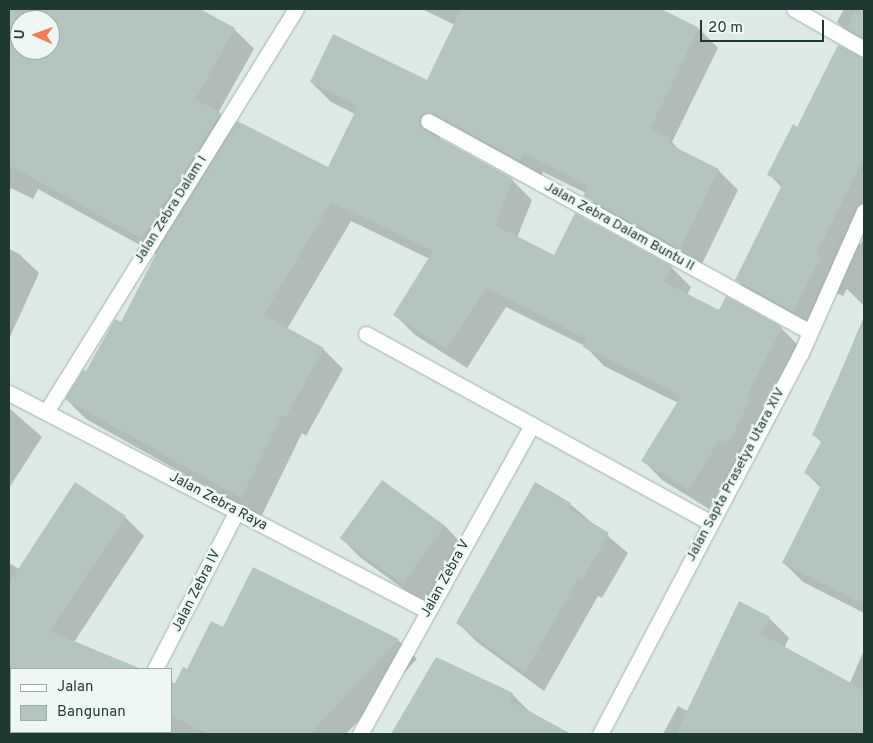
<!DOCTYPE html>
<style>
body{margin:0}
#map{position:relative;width:873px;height:743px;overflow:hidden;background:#deeae5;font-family:Overpass,sans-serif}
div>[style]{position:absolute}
.shadow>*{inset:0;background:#0003}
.building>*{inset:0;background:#b3c5be;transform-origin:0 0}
.roads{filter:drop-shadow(0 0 1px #a1b2ac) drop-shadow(0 0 1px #a1b2ac)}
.minor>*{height:15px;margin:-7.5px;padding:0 7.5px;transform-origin:7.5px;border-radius:7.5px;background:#fff}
span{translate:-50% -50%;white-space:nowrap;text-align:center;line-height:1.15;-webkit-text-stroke:4.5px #eef7f3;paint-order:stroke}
.street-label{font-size:14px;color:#1f3a33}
.frame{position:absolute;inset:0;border:10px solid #1f3a33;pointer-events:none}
.legend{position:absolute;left:10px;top:668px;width:162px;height:65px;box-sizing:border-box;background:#eef7f3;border:1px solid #9baba6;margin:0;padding:6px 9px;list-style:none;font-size:15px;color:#1f3a33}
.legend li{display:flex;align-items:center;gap:10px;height:25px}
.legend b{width:25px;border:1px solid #9baba6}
.north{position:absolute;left:10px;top:10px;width:50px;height:50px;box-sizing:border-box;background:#eef7f3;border:1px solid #9baba6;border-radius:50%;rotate:272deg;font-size:14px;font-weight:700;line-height:20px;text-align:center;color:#1f3a33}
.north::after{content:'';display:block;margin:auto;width:18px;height:22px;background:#f47b52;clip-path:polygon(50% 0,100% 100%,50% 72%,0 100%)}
.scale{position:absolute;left:700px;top:20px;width:124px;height:22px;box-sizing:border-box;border:2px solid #1f3a33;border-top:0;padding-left:6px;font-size:15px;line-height:18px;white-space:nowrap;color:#1f3a33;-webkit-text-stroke:4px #eef7f3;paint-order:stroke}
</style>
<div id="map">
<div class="shadow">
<div style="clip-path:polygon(evenodd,9px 9px,31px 9px,70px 27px,81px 9px,117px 9px,135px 20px,141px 9px,197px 9px,234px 29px,254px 49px,218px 113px,234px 128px,329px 169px,355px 114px,331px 102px,311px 82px,427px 82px,455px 25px,422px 9px,661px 9px,699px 29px,718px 48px,672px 142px,681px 152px,718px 170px,738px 190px,700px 268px,604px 215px,586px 193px,543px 172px,540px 180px,442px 132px,439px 139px,512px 180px,532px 200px,517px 238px,555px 257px,671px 267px,691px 287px,687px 295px,720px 312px,781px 328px,801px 348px,709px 509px,662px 480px,643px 460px,678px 403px,604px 366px,585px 346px,506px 307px,467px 368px,415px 335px,395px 315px,430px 259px,351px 221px,287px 329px,323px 349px,343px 369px,306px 436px,302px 433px,261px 517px,86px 419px,66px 399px,121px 323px,158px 255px,38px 189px,33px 199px,11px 188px,9px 194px,9px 9px,20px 20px,50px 20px,50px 50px,20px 50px,20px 20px)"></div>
<div style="clip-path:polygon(844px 9px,864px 9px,864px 46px,837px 22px)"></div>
<div style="clip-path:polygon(864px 59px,864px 215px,853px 238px,860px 245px,864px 238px,864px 306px,847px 289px,843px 296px,833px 292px,813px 330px,755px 299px,736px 279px,782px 188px,769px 174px,798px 128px)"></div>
<div style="clip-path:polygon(9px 249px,19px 254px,39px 273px,9px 339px)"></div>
<div style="clip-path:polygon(864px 317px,864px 613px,803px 582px,783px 562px,821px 488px,806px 473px,822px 443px,814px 435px)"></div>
<div style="clip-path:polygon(9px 408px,42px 437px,9px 488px)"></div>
<div style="clip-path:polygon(570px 504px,628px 553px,602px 598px,598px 596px,544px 691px,477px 642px,458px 623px)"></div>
<div style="clip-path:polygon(125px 517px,144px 536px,74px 642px,141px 669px,11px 669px,11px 732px,100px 732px,9px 734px,9px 563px,19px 569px)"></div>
<div style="clip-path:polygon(445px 526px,464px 546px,423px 603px,361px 558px,342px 539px)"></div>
<div style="clip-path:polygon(253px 568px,398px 640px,417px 659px,346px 734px,161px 734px,171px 732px,171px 682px,176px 684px,224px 629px)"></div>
<div style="clip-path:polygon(769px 618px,789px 638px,784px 648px,850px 683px,864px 650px,864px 734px,663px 734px,678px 706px,689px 712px)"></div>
<div style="clip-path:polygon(438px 658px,512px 694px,530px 712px,563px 734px,392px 734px)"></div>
</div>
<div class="building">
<div style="clip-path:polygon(evenodd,9px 9px,34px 19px,39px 9px,200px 9px,235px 28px,195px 100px,221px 113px,142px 239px,9px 165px,9px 9px,20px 20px,50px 20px,50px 50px,20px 50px,20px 20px)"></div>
<div style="clip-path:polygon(461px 9px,661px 9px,699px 28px,650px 129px,671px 139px,669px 144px,719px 169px,680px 249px,583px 196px,588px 186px,523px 153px,520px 161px,432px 113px,423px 113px,419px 121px,423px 129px,513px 179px,495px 225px,554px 255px,575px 213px,672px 266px,664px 282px,719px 310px,726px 296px,782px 327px,746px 398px,750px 400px,729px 443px,720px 439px,689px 490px,641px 461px,681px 396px,583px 347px,587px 339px,486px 288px,447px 349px,393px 315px,433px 251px,331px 202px,264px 315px,324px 348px,286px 417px,282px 415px,241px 498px,65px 399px,83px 370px,86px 371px,115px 319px,121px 322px,159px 248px,237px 121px,328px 167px,358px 106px,310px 82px,333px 34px,427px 80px)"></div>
<div style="clip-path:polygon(856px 9px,864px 9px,864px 38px,847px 28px)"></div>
<div style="clip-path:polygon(838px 45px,864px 58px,864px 158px,816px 254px,821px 257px,793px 312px,735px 280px,783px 183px,767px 175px,793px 124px,797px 127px)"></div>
<div style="clip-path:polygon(864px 321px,864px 604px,782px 563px,822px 483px,804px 473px,822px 440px,812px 435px)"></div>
<div style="left:382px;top:480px;width:78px;height:72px;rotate:36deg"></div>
<div style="clip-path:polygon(75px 482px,126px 516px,50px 631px,141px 669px,9px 669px,9px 583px)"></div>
<div style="clip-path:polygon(535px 482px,571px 503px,568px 508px,609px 533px,582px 580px,579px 577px,525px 673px,456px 623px)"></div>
<div style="clip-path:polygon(253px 567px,399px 639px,310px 734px,208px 734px,171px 716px,171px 691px,183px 667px,187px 669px,211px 621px,223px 627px)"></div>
<div style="clip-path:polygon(739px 601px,770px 617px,761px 634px,864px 690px,864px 734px,676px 734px)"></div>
<div style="clip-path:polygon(436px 657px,513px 693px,509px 700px,571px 734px,391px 734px)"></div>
</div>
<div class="roads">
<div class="minor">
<div style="left:794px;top:9px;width:81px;rotate:29.7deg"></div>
<div style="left:428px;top:121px;width:436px;rotate:28.9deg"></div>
<div style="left:366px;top:334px;width:393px;rotate:28.7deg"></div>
<div style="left:9px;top:393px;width:472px;rotate:27.5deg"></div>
<div style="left:46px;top:412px;width:474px;rotate:-58.2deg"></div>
<div style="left:155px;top:669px;width:178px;rotate:-62.6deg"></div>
<div style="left:117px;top:734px;width:3px;rotate:-45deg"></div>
<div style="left:360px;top:734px;width:354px;rotate:-60.9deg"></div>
<div style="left:600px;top:734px;width:431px;rotate:-62.2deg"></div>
<div style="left:801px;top:353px;width:155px;rotate:-66.1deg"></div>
</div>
</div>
<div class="street-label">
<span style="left:171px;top:210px;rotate:-58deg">Jalan Zebra Dalam I</span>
<span style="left:619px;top:227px;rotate:29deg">Jalan Zebra Dalam Buntu II</span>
<span style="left:736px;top:475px;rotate:-62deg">Jalan Sapta Prasetya Utara XIV</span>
<span style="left:218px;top:502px;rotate:28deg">Jalan Zebra Raya</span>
<span style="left:446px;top:579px;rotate:-61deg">Jalan Zebra V</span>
<span style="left:197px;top:591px;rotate:-63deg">Jalan Zebra IV</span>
</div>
<div class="frame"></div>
<ul class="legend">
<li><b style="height:6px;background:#fff"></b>Jalan</li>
<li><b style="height:14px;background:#b3c5be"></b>Bangunan</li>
</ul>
<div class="north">U</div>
<div class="scale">20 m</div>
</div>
